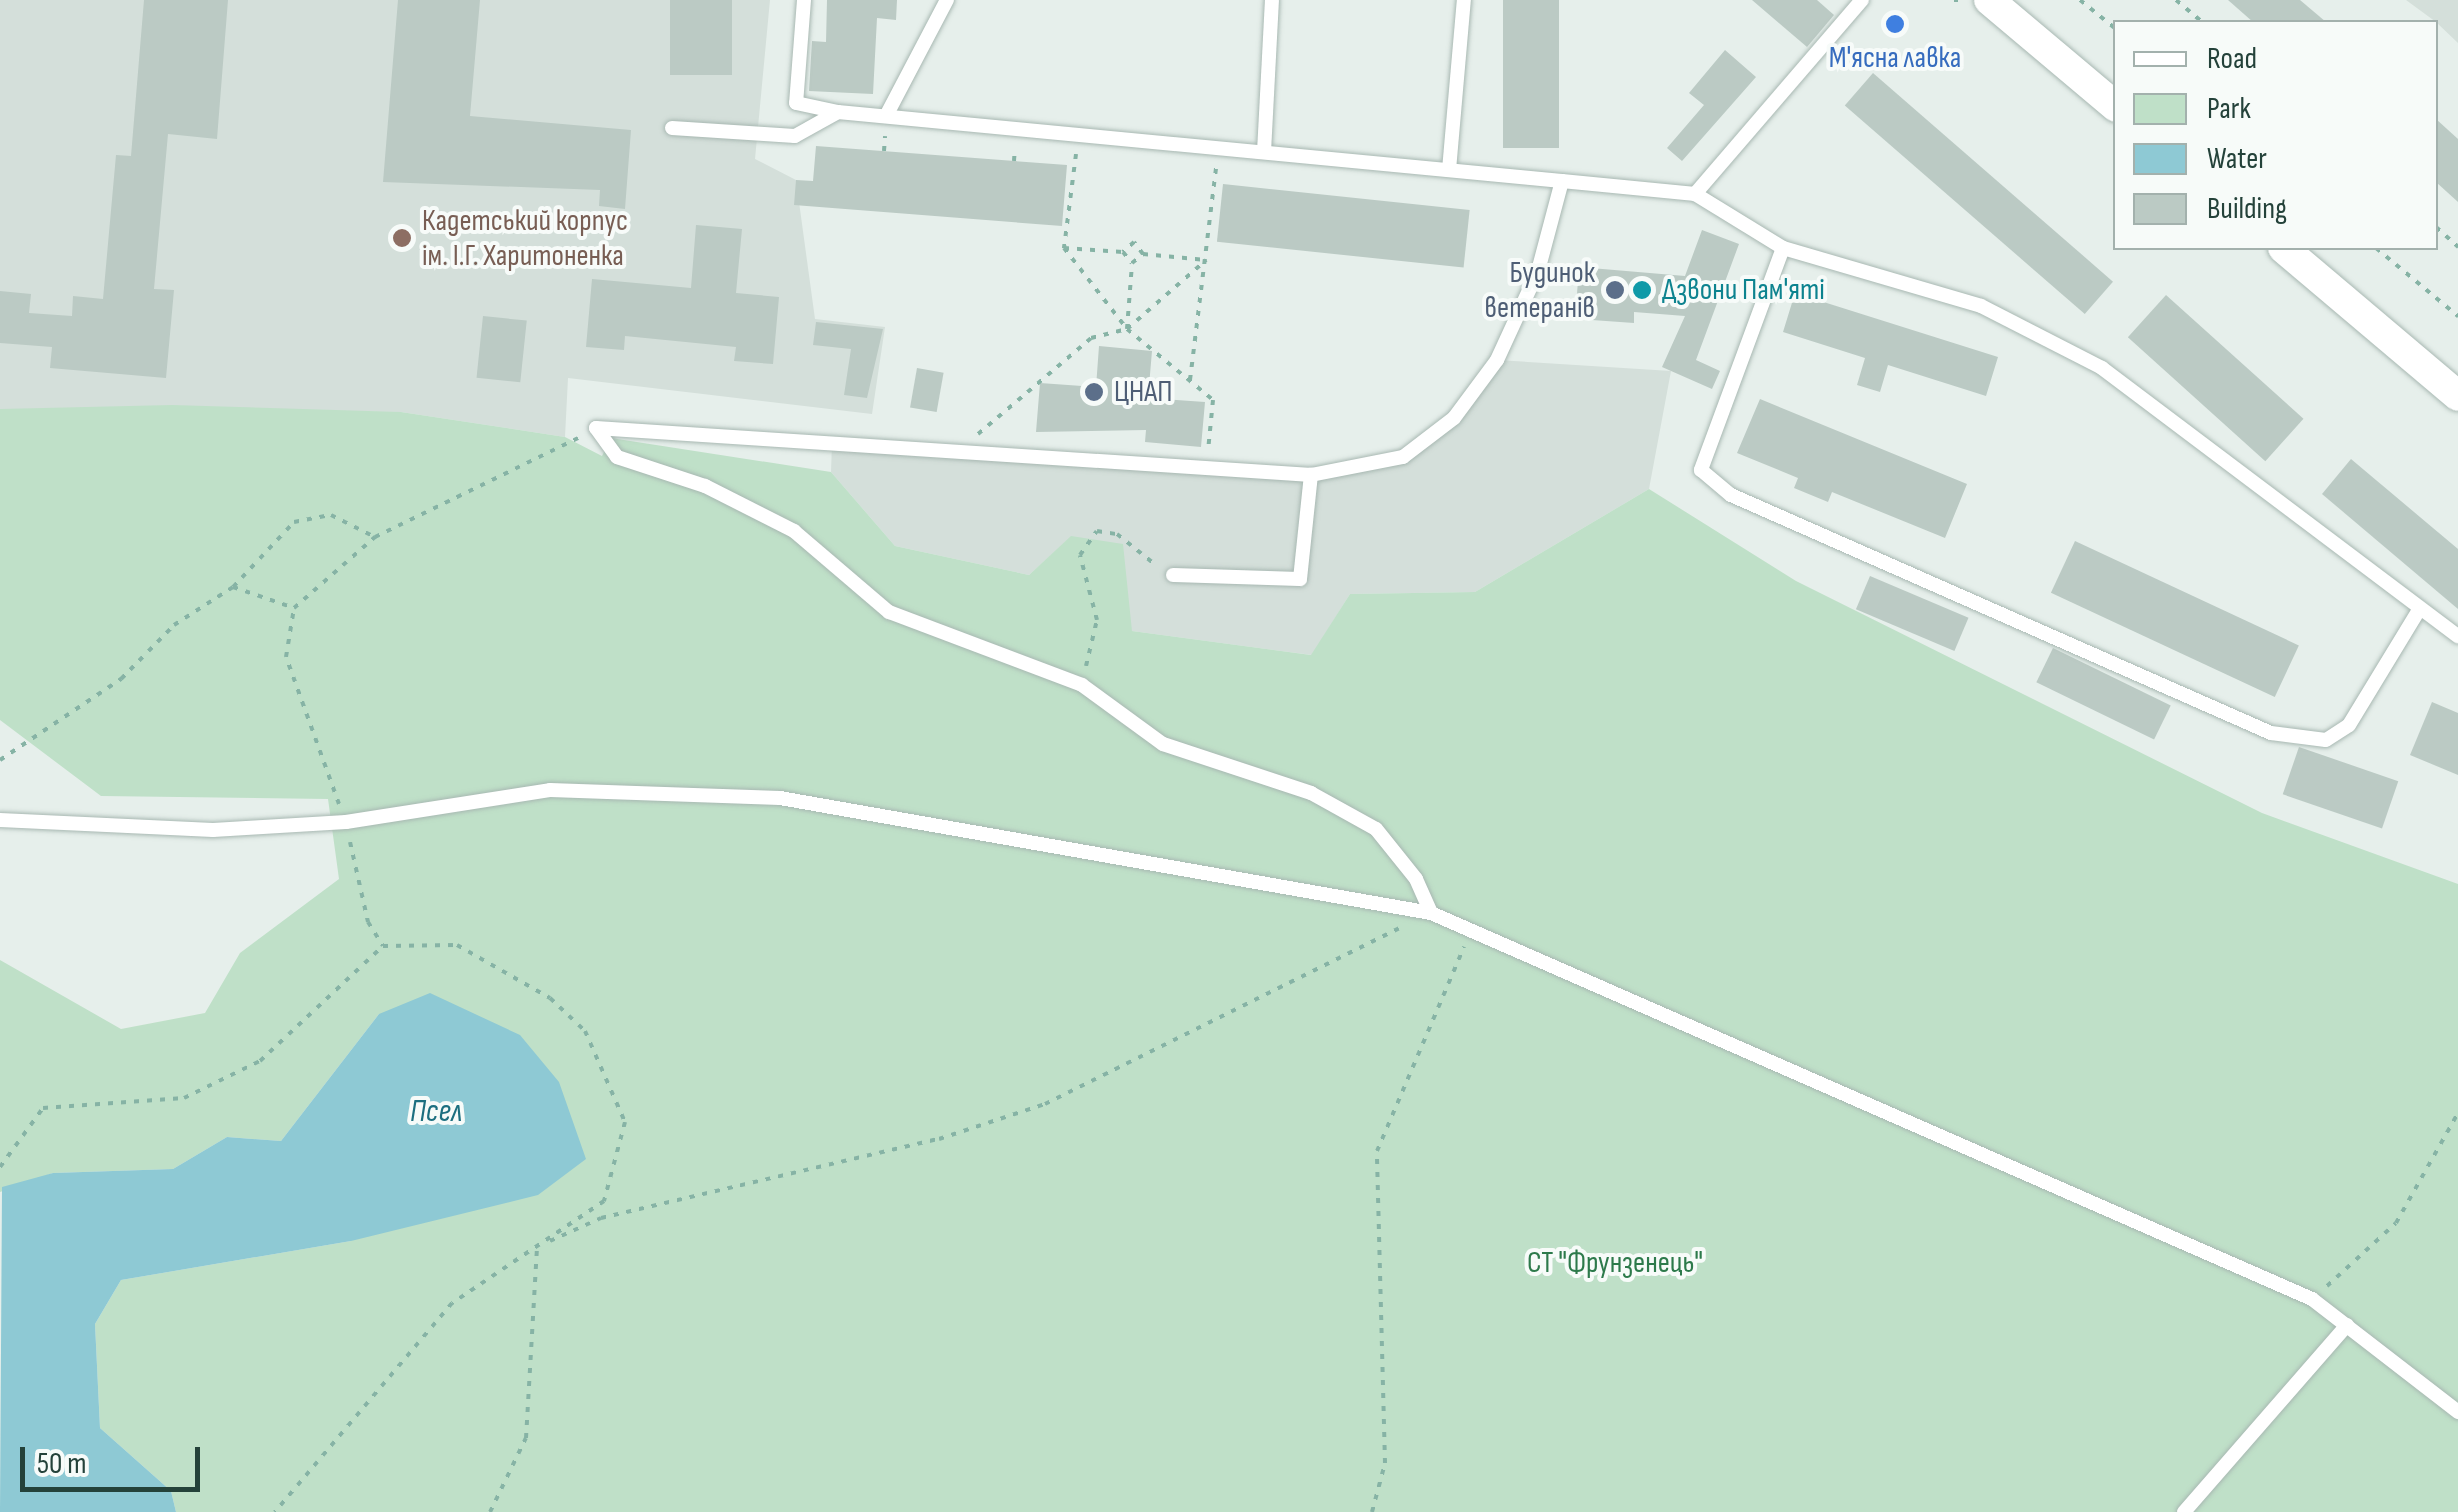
<!DOCTYPE html>
<meta charset="utf-8">
<style>
body{margin:0}
#map{position:relative;width:2458px;height:1512px;overflow:hidden;background:#e6efeb;font-family:"Sofia Sans Condensed",sans-serif}
div>[style]{position:absolute}
.built>*{inset:0;background:#d4dfda}
.green>*{inset:0;background:#bfe0c8}
.water>*{inset:0;background:#8ec9d4}
.building>*{inset:0;background:#bbcac4;transform-origin:0 0}
.path>*{height:4px;margin-top:-2px;transform-origin:0;background:repeating-linear-gradient(90deg,#86b3a5 0 5px,transparent 0 13px)}
.roads{filter:drop-shadow(0 0 2px #a8b8b2) drop-shadow(0 0 2px #a8b8b2)}
.service>*{height:14px;margin:-7px;padding:0 7px;transform-origin:7px;border-radius:7px;background:#fff}
.secondary>*{height:30px;margin:-15px;padding:0 15px;transform-origin:15px;border-radius:15px;background:#fff}
.dots>*{width:28px;height:28px;translate:-50% -50%;box-sizing:border-box;border:5px solid #f7fbf9;border-radius:50%}
span{translate:-50% -50%;white-space:nowrap;text-align:center;line-height:1.15;-webkit-text-stroke:8px #f7fbf9;paint-order:stroke}
.shop-label{font-size:30px;color:#366cbe}
.education-label{font-size:30px;color:#785e54}
.left{translate:0 -50%;text-align:left}
.service-label{font-size:30px;color:#4e5e75}
.right{translate:-100% -50%;text-align:right}
.culture-label{font-size:30px;color:#0d838f}
.park-label{font-size:30px;color:#2d7a4b}
.water-label{font-size:32px;color:#1c6f80;font-style:italic}
.legend{position:absolute;left:2113px;top:20px;width:325px;height:230px;box-sizing:border-box;background:#f7fbf9;border:2px solid #a3b1ad;margin:0;padding:12px 18px;list-style:none;font-size:30px;color:#24423a}
.legend li{display:flex;align-items:center;gap:20px;height:50px}
.legend b{width:50px;border:2px solid #a3b1ad}
.scale{position:absolute;left:20px;top:1447px;width:180px;height:45px;box-sizing:border-box;border:5px solid #24423a;border-top:0;padding-left:12px;font-size:30px;line-height:35px;white-space:nowrap;color:#24423a;-webkit-text-stroke:8px #f7fbf9;paint-order:stroke}
</style>
<div id="map">
<div class="built">
<div style="clip-path:polygon(0 0,770px 0,755px 159px,796px 180px,815px 319px,885px 327px,872px 414px,568px 378px,565px 437px,401px 412px,0 409px)"></div>
<div style="clip-path:polygon(2406px 0,2458px 0,2458px 43px,2436px 22px)"></div>
<div style="clip-path:polygon(1497px 360px,1671px 371px,1649px 489px,1475px 592px,1350px 594px,1312px 655px,1132px 631px,1071px 537px,1029px 575px,895px 546px,831px 472px,832px 444px,1311px 475px,1403px 457px,1454px 418px)"></div>
</div>
<div class="green">
<div style="clip-path:polygon(172px 405px,401px 412px,565px 437px,602px 456px,611px 438px,831px 472px,895px 546px,1029px 575px,1071px 536px,1123px 544px,1132px 631px,1311px 655px,1350px 594px,1475px 592px,1649px 489px,1796px 581px,2262px 813px,2458px 884px,2458px 1512px,176px 1512px,171px 1491px,100px 1428px,95px 1324px,121px 1280px,351px 1241px,379px 1014px,281px 1141px,227px 1137px,173px 1169px,53px 1173px,0 1192px,0 960px,121px 1029px,205px 1013px,240px 953px,339px 879px,328px 799px,101px 796px,0 720px,0 409px)"></div>
</div>
<div class="water">
<div style="clip-path:polygon(430px 993px,520px 1035px,559px 1082px,586px 1159px,538px 1195px,351px 1241px,121px 1280px,95px 1324px,100px 1428px,171px 1491px,176px 1512px,0 1512px,2px 1187px,53px 1173px,173px 1169px,227px 1137px,281px 1141px,379px 1014px)"></div>
</div>
<div class="building">
<div style="clip-path:polygon(144px 0,228px 0,217px 139px,168px 134px,154px 289px,174px 290px,166px 378px,50px 368px,52px 347px,0 343px,0 291px,31px 294px,29px 313px,72px 316px,73px 296px,103px 299px,116px 155px,131px 156px)"></div>
<div style="clip-path:polygon(398px 0,480px 0,470px 116px,631px 130px,625px 209px,599px 206px,600px 190px,383px 182px)"></div>
<div style="left:670px;top:0;width:62px;height:75px"></div>
<div style="clip-path:polygon(827px 0,897px 0,896px 20px,877px 18px,873px 94px,809px 91px,812px 41px,826px 42px)"></div>
<div style="left:1503px;top:0;width:56px;height:148px"></div>
<div style="clip-path:polygon(1752px 0,1817px 0,1834px 15px,1807px 47px)"></div>
<div style="clip-path:polygon(2228px 0,2300px 0,2326px 22px,2253px 22px)"></div>
<div style="clip-path:polygon(1725px 50px,1756px 77px,1682px 161px,1667px 148px,1704px 105px,1689px 93px)"></div>
<div style="left:1873px;top:73px;width:318px;height:43px;rotate:41deg"></div>
<div style="clip-path:polygon(2436px 119px,2458px 139px,2458px 202px,2436px 182px)"></div>
<div style="clip-path:polygon(816px 146px,1067px 165px,1062px 226px,794px 205px,796px 180px,813px 181px)"></div>
<div style="left:1223px;top:184px;width:248px;height:58px;rotate:6deg"></div>
<div style="clip-path:polygon(696px 225px,742px 229px,736px 293px,779px 297px,773px 364px,734px 361px,736px 347px,625px 336px,624px 350px,586px 347px,592px 279px,691px 288px)"></div>
<div style="clip-path:polygon(1702px 230px,1739px 244px,1696px 360px,1720px 371px,1712px 389px,1662px 367px,1685px 316px,1634px 312px,1634px 323px,1592px 320px,1593px 308px,1576px 307px,1579px 267px,1685px 276px)"></div>
<div style="clip-path:polygon(1795px 293px,1998px 357px,1986px 396px,1888px 365px,1880px 392px,1857px 385px,1865px 358px,1783px 332px)"></div>
<div style="left:2166px;top:295px;width:185px;height:57px;rotate:42deg"></div>
<div style="left:483px;top:316px;width:44px;height:62px;rotate:6deg"></div>
<div style="clip-path:polygon(816px 322px,883px 329px,867px 398px,844px 395px,851px 349px,813px 345px)"></div>
<div style="clip-path:polygon(1099px 346px,1152px 351px,1148px 398px,1205px 402px,1201px 447px,1145px 442px,1146px 430px,1036px 432px,1040px 383px,1096px 387px)"></div>
<div style="left:917px;top:368px;width:27px;height:40px;rotate:10deg"></div>
<div style="clip-path:polygon(1760px 399px,1967px 484px,1945px 538px,1832px 492px,1828px 502px,1794px 488px,1798px 478px,1737px 453px)"></div>
<div style="clip-path:polygon(2351px 459px,2458px 549px,2458px 609px,2322px 494px)"></div>
<div style="left:2075px;top:541px;width:247px;height:57px;rotate:25deg"></div>
<div style="left:1870px;top:576px;width:107px;height:36px;rotate:23deg"></div>
<div style="left:2053px;top:648px;width:131px;height:38px;rotate:26deg"></div>
<div style="clip-path:polygon(2432px 702px,2458px 713px,2458px 775px,2410px 755px)"></div>
<div style="left:2299px;top:747px;width:105px;height:50px;rotate:19deg"></div>
</div>
<div class="path">
<div style="left:1954px;top:0;width:4px"></div>
<div style="left:2080px;top:0;width:46px;rotate:38.9deg"></div>
<div style="left:2176px;top:0;width:34px;rotate:40deg"></div>
<div style="left:884px;top:151px;width:15px;rotate:-86deg"></div>
<div style="left:1076px;top:154px;width:95px;rotate:97.3deg"></div>
<div style="left:1064px;top:248px;width:103px;rotate:52.1deg"></div>
<div style="left:1127px;top:329px;width:112px;rotate:39.5deg"></div>
<div style="left:1213px;top:400px;width:51px;rotate:95.6deg"></div>
<div style="left:1014px;top:161px;width:13px;rotate:-86deg"></div>
<div style="left:2436px;top:227px;width:30px;rotate:42deg"></div>
<div style="left:1064px;top:248px;width:59px;rotate:3.9deg"></div>
<div style="left:2376px;top:248px;width:107px;rotate:39.7deg"></div>
<div style="left:1143px;top:254px;width:15px;rotate:-127deg"></div>
<div style="left:1134px;top:242px;width:15px;rotate:138deg"></div>
<div style="left:1123px;top:252px;width:14px;rotate:51deg"></div>
<div style="left:1132px;top:263px;width:14px;rotate:-39deg"></div>
<div style="left:1143px;top:254px;width:63px;rotate:5.4deg"></div>
<div style="left:1127px;top:329px;width:65px;rotate:-85.6deg"></div>
<div style="left:1190px;top:380px;width:214px;rotate:-83deg"></div>
<div style="left:978px;top:434px;width:148px;rotate:-40.3deg"></div>
<div style="left:1091px;top:338px;width:37px;rotate:-14deg"></div>
<div style="left:1127px;top:329px;width:105px;rotate:-41.1deg"></div>
<div style="left:233px;top:587px;width:65px;rotate:19deg"></div>
<div style="left:1086px;top:666px;width:47px;rotate:-76.6deg"></div>
<div style="left:1097px;top:620px;width:67px;rotate:-104.7deg"></div>
<div style="left:1080px;top:555px;width:29px;rotate:-55deg"></div>
<div style="left:1097px;top:531px;width:20px;rotate:9deg"></div>
<div style="left:1117px;top:534px;width:51px;rotate:38.7deg"></div>
<div style="left:0;top:760px;width:146px;rotate:-33.8deg"></div>
<div style="left:121px;top:679px;width:76px;rotate:-45.5deg"></div>
<div style="left:174px;top:625px;width:70px;rotate:-32.8deg"></div>
<div style="left:233px;top:587px;width:89px;rotate:-46.8deg"></div>
<div style="left:294px;top:522px;width:38px;rotate:-11deg"></div>
<div style="left:331px;top:515px;width:49px;rotate:26.6deg"></div>
<div style="left:339px;top:804px;width:156px;rotate:-109.8deg"></div>
<div style="left:286px;top:657px;width:50px;rotate:-80.7deg"></div>
<div style="left:294px;top:608px;width:108px;rotate:-41.2deg"></div>
<div style="left:375px;top:537px;width:226px;rotate:-26deg"></div>
<div style="left:350px;top:842px;width:82px;rotate:77.3deg"></div>
<div style="left:368px;top:922px;width:28px;rotate:58deg"></div>
<div style="left:0;top:1167px;width:73px;rotate:-53.9deg"></div>
<div style="left:43px;top:1108px;width:141px;rotate:-4.1deg"></div>
<div style="left:184px;top:1098px;width:85px;rotate:-26deg"></div>
<div style="left:260px;top:1061px;width:168px;rotate:-43.1deg"></div>
<div style="left:383px;top:946px;width:74px;rotate:-0.8deg"></div>
<div style="left:457px;top:945px;width:107px;rotate:29.7deg"></div>
<div style="left:550px;top:998px;width:48px;rotate:43.3deg"></div>
<div style="left:585px;top:1031px;width:99px;rotate:66.3deg"></div>
<div style="left:625px;top:1122px;width:82px;rotate:104.9deg"></div>
<div style="left:604px;top:1201px;width:183px;rotate:146.1deg"></div>
<div style="left:452px;top:1303px;width:274px;rotate:130.3deg"></div>
<div style="left:550px;top:1241px;width:56px;rotate:-24.3deg"></div>
<div style="left:601px;top:1218px;width:347px;rotate:-13.2deg"></div>
<div style="left:939px;top:1139px;width:112px;rotate:-18.3deg"></div>
<div style="left:1045px;top:1104px;width:395px;rotate:-26.4deg"></div>
<div style="left:2327px;top:1286px;width:93px;rotate:-42.4deg"></div>
<div style="left:2396px;top:1223px;width:126px;rotate:-60.6deg"></div>
<div style="left:490px;top:1512px;width:82px;rotate:-64.1deg"></div>
<div style="left:526px;top:1438px;width:191px;rotate:-86.7deg"></div>
<div style="left:1372px;top:1512px;width:51px;rotate:-75.1deg"></div>
<div style="left:1385px;top:1463px;width:312px;rotate:-91.5deg"></div>
<div style="left:1377px;top:1151px;width:222px;rotate:-66.9deg"></div>
</div>
<div class="roads">
<div class="service">
<div style="left:804px;top:0;width:103px;rotate:94.4deg"></div>
<div style="left:796px;top:103px;width:43px;rotate:12.1deg"></div>
<div style="left:886px;top:116px;width:131px;rotate:-62.3deg"></div>
<div style="left:672px;top:128px;width:123px;rotate:3.7deg"></div>
<div style="left:795px;top:136px;width:49px;rotate:-29.2deg"></div>
<div style="left:838px;top:112px;width:727px;rotate:5.44deg"></div>
<div style="left:1264px;top:152px;width:152px;rotate:-87deg"></div>
<div style="left:1449px;top:170px;width:171px;rotate:-85deg"></div>
<div style="left:1695px;top:194px;width:103px;rotate:31.5deg"></div>
<div style="left:1783px;top:248px;width:206px;rotate:16.3deg"></div>
<div style="left:1981px;top:306px;width:136px;rotate:27.1deg"></div>
<div style="left:2102px;top:368px;width:446px;rotate:37deg"></div>
<div style="left:1783px;top:248px;width:237px;rotate:110.3deg"></div>
<div style="left:1701px;top:470px;width:39px;rotate:40deg"></div>
<div style="left:1731px;top:495px;width:590px;rotate:23.79deg"></div>
<div style="left:2271px;top:733px;width:55px;rotate:7.3deg"></div>
<div style="left:2326px;top:740px;width:27px;rotate:-33deg"></div>
<div style="left:2349px;top:725px;width:135px;rotate:-58.7deg"></div>
<div style="left:596px;top:428px;width:717px;rotate:3.76deg"></div>
<div style="left:1311px;top:475px;width:94px;rotate:-11.1deg"></div>
<div style="left:1403px;top:457px;width:64px;rotate:-37.4deg"></div>
<div style="left:1454px;top:418px;width:72px;rotate:-53.4deg"></div>
<div style="left:1497px;top:360px;width:98px;rotate:-65.3deg"></div>
<div style="left:1538px;top:271px;width:93px;rotate:-75.1deg"></div>
<div style="left:1562px;top:181px;width:134px;rotate:5.6deg"></div>
<div style="left:1695px;top:194px;width:256px;rotate:-49.3deg"></div>
<div style="left:596px;top:428px;width:36px;rotate:54deg"></div>
<div style="left:617px;top:457px;width:93px;rotate:18.2deg"></div>
<div style="left:705px;top:486px;width:100px;rotate:26.8deg"></div>
<div style="left:794px;top:531px;width:125px;rotate:40.5deg"></div>
<div style="left:889px;top:612px;width:206px;rotate:20.7deg"></div>
<div style="left:1082px;top:685px;width:100px;rotate:36.1deg"></div>
<div style="left:1163px;top:744px;width:156px;rotate:18.3deg"></div>
<div style="left:1311px;top:793px;width:74px;rotate:29deg"></div>
<div style="left:1376px;top:829px;width:64px;rotate:51.3deg"></div>
<div style="left:1416px;top:879px;width:37px;rotate:66deg"></div>
<div style="left:1173px;top:575px;width:127px;rotate:1.8deg"></div>
<div style="left:1300px;top:579px;width:105px;rotate:-84deg"></div>
<div style="left:0;top:820px;width:213px;rotate:2.7deg"></div>
<div style="left:213px;top:830px;width:133px;rotate:-3.4deg"></div>
<div style="left:346px;top:822px;width:206px;rotate:-8.9deg"></div>
<div style="left:550px;top:790px;width:230px;rotate:2deg"></div>
<div style="left:780px;top:798px;width:661px;rotate:10.02deg"></div>
<div style="left:1431px;top:913px;width:962px;rotate:23.66deg"></div>
<div style="left:2312px;top:1299px;width:185px;rotate:37.7deg"></div>
<div style="left:2184px;top:1512px;width:248px;rotate:-48.9deg"></div>
</div>
<div class="secondary">
<div style="left:1989px;top:0;width:166px;rotate:40.1deg"></div>
<div style="left:2283px;top:248px;width:229px;rotate:40.2deg"></div>
</div>
</div>
<div class="dots">
<div style="left:1895px;top:24px;background:#3f7fe0"></div>
<div style="left:402px;top:238px;background:#8d6e63"></div>
<div style="left:1615px;top:290px;background:#5c6f8a"></div>
<div style="left:1642px;top:290px;background:#0f9aa8"></div>
<div style="left:1094px;top:392px;background:#5c6f8a"></div>
</div>
<div class="shop-label">
<span style="left:1895px;top:58px">М'ясна лавка</span>
</div>
<div class="education-label">
<span class="left" style="left:422px;top:238px">Кадетський корпус<br>ім. І.Г. Харитоненка</span>
</div>
<div class="service-label">
<span class="right" style="left:1595px;top:290px">Будинок<br>ветеранів</span>
<span class="left" style="left:1114px;top:392px">ЦНАП</span>
</div>
<div class="culture-label">
<span class="left" style="left:1662px;top:290px">Дзвони Пам'яті</span>
</div>
<div class="park-label">
<span style="left:1615px;top:1263px">СТ "Фрунзенець"</span>
</div>
<div class="water-label">
<span style="left:436px;top:1112px">Псел</span>
</div>
<ul class="legend">
<li><b style="height:12px;background:#fff"></b>Road</li>
<li><b style="height:28px;background:#bfe0c8"></b>Park</li>
<li><b style="height:28px;background:#8ec9d4"></b>Water</li>
<li><b style="height:28px;background:#bbcac4"></b>Building</li>
</ul>
<div class="scale">50 m</div>
</div>
